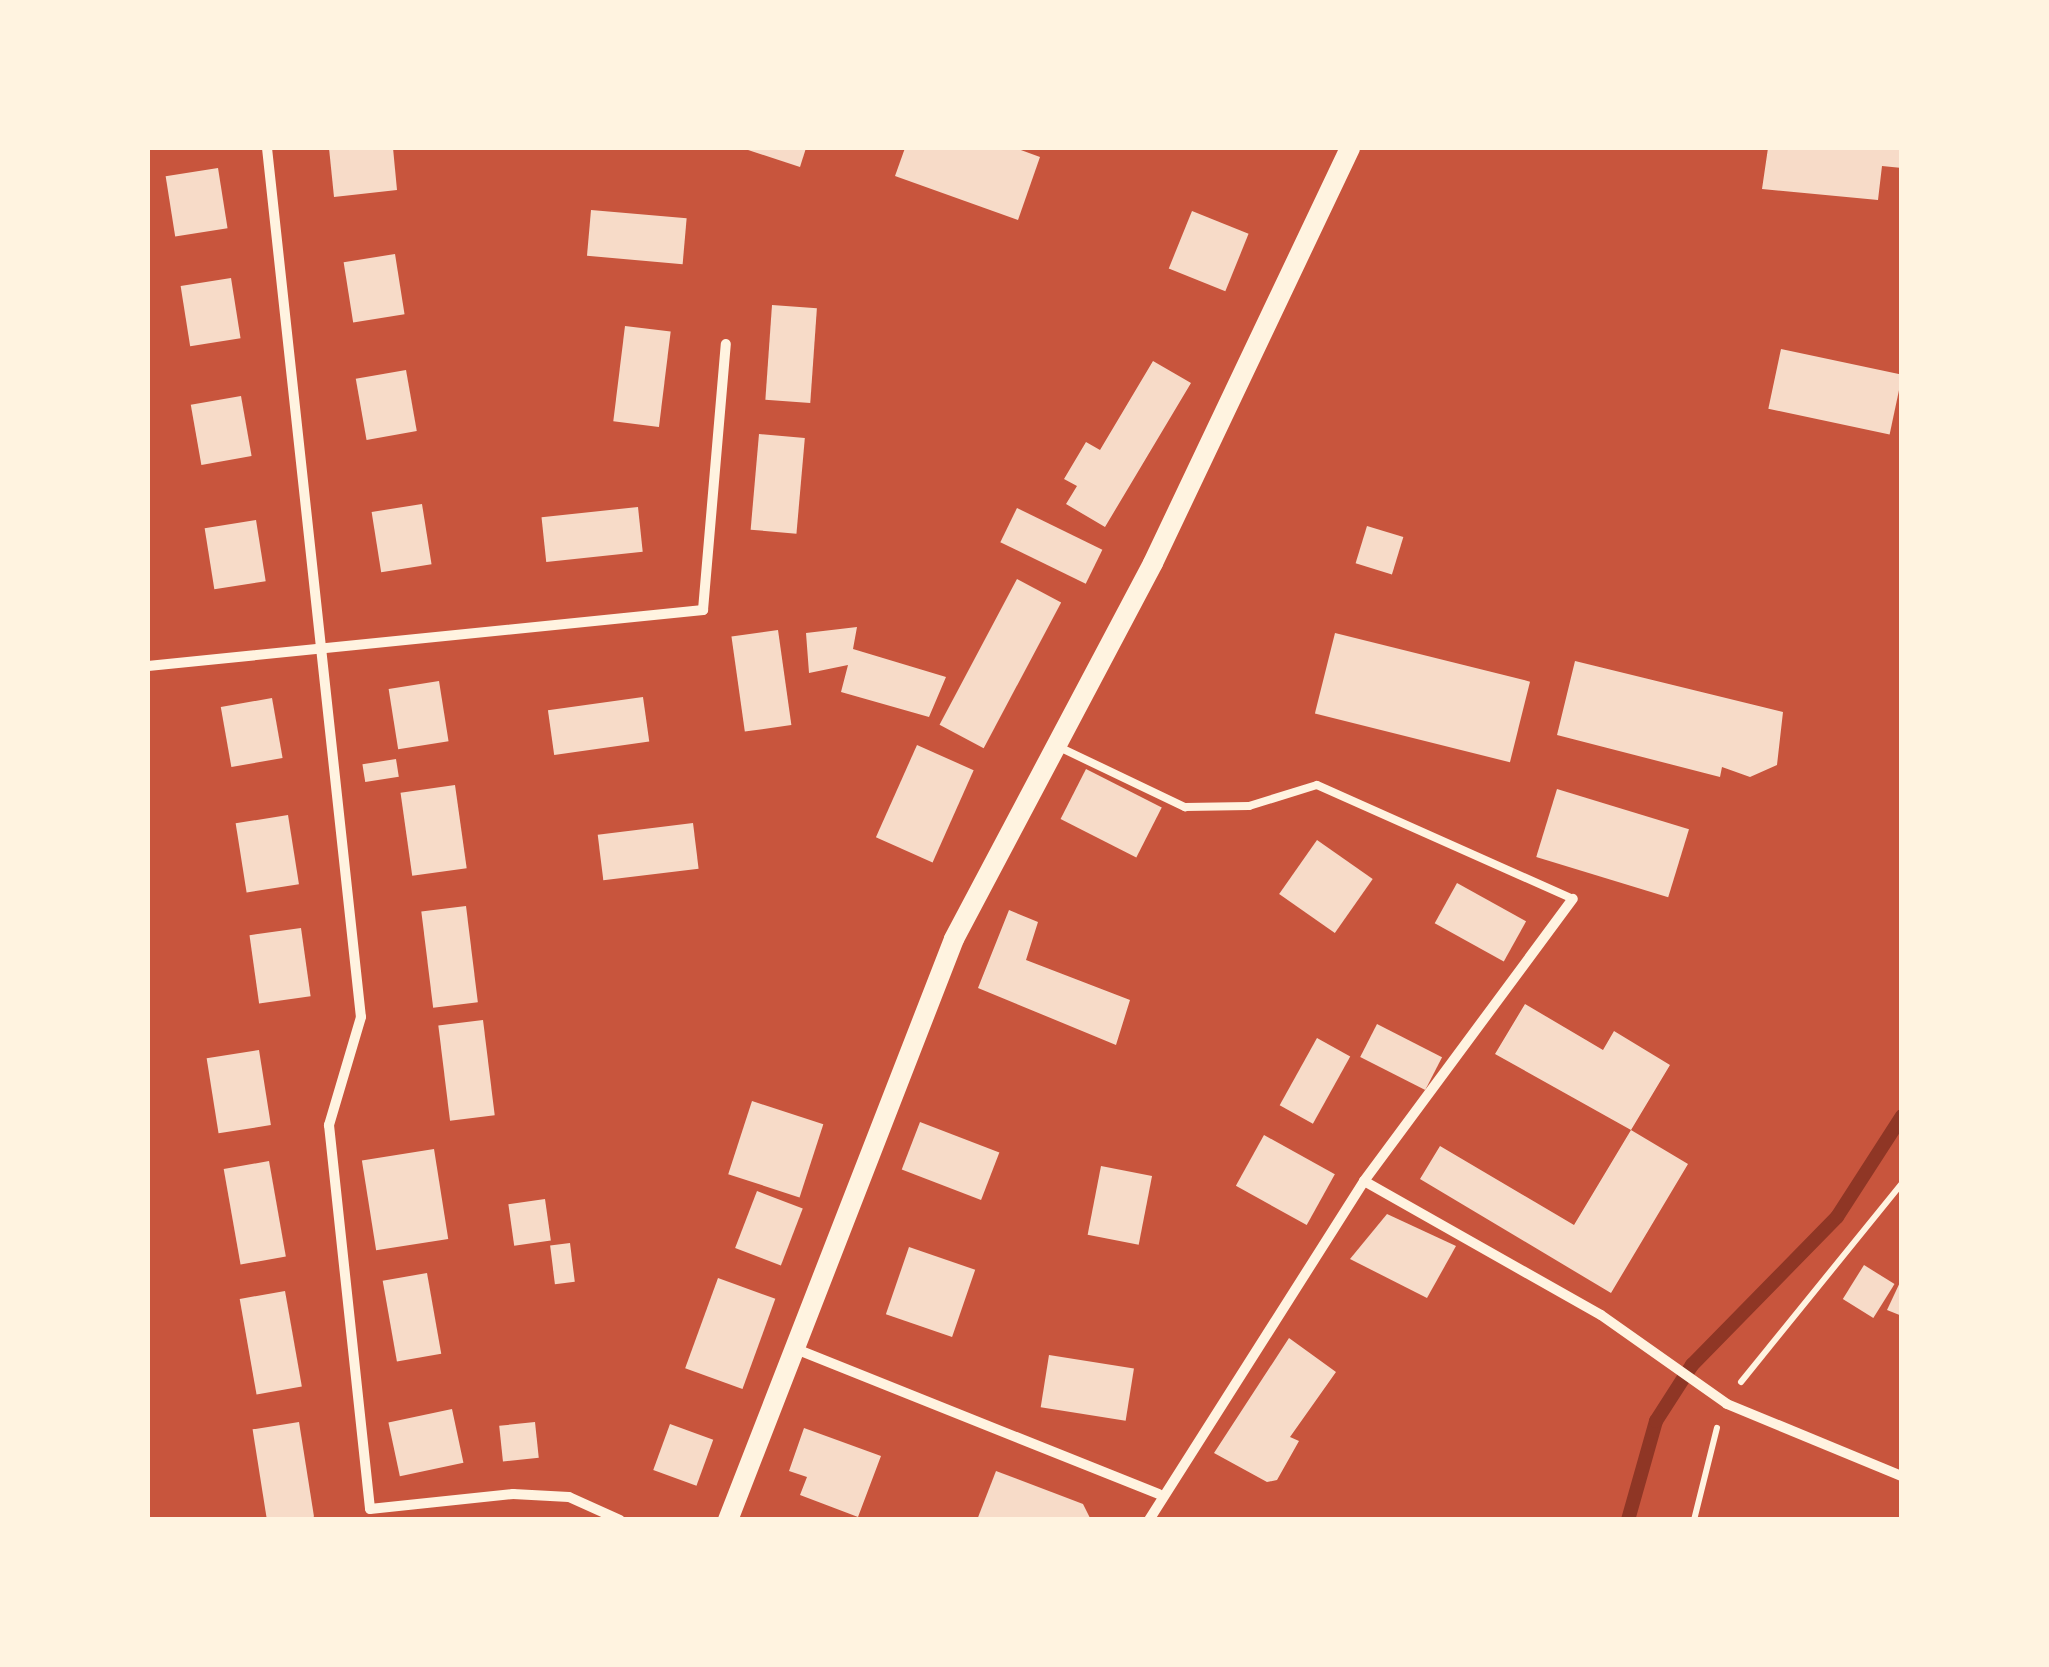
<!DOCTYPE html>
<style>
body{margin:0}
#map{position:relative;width:2049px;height:1667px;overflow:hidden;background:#c8553d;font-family:"Sofia Sans Condensed",sans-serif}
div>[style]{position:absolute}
.stream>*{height:14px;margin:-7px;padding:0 7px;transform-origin:7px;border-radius:7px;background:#8f3625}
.building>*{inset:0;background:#f7dbc8;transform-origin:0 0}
.path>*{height:6px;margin:-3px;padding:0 3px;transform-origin:3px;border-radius:3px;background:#fff3e0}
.service>*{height:8px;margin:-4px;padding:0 4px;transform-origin:4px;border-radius:4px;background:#fff3e0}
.minor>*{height:10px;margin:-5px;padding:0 5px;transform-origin:5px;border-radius:5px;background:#fff3e0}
.secondary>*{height:20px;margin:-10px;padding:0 10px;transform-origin:10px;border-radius:10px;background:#fff3e0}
span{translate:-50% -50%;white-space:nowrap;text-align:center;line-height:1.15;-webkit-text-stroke:10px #fff3e0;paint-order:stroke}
.frame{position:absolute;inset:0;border:150px solid #fff3e0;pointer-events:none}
</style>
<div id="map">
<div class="stream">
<div style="left:1628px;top:1520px;width:103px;rotate:-74.2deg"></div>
<div style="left:1656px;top:1421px;width:67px;rotate:-57.3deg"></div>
<div style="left:1692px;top:1365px;width:207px;rotate:-45.6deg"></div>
<div style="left:1837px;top:1217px;width:120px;rotate:-57.2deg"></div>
</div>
<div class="building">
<div style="clip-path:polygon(329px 148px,393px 148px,397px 190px,334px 197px)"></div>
<div style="clip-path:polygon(742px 148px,806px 148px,800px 167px)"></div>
<div style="clip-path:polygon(905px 148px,1015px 148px,1040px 157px,1018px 220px,895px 176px)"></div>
<div style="clip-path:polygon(1768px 148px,1902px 148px,1902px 168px,1882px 166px,1878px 200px,1762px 189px)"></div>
<div style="left:218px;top:168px;width:61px;height:53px;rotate:81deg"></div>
<div style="left:591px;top:210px;width:96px;height:46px;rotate:5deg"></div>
<div style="left:1192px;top:211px;width:61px;height:62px;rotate:22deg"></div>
<div style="left:395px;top:254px;width:61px;height:52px;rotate:81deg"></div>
<div style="left:231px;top:278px;width:61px;height:51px;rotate:81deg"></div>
<div style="left:772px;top:305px;width:45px;height:95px;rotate:4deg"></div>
<div style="left:625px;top:326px;width:46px;height:96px;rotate:7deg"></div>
<div style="left:1781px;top:349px;width:124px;height:61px;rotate:12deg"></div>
<div style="clip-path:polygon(1153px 361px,1191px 383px,1105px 527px,1066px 504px,1077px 486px,1064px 479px,1086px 442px,1100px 450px)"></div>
<div style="left:406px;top:370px;width:62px;height:51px;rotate:80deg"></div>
<div style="left:241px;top:396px;width:61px;height:51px;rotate:80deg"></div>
<div style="left:759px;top:434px;width:46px;height:96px;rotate:5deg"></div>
<div style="left:422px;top:504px;width:61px;height:51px;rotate:81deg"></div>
<div style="left:638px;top:507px;width:45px;height:97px;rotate:84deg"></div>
<div style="left:1017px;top:508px;width:95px;height:38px;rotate:26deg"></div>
<div style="left:256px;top:520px;width:62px;height:52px;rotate:81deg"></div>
<div style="left:1367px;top:526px;width:38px;height:39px;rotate:17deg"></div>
<div style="left:1017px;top:579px;width:50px;height:165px;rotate:28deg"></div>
<div style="clip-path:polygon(857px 627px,853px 649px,946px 677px,929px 717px,841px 692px,848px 665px,809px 673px,806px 633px)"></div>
<div style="left:778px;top:630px;width:96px;height:47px;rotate:82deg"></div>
<div style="left:1335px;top:633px;width:201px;height:83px;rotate:14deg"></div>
<div style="clip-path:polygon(1575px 661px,1783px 712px,1777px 765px,1750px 777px,1722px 767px,1720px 777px,1557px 735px)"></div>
<div style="left:439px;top:681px;width:61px;height:51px;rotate:81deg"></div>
<div style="left:643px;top:697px;width:45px;height:96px;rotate:82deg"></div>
<div style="left:272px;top:698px;width:61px;height:52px;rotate:80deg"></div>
<div style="left:917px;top:745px;width:62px;height:101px;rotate:24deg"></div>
<div style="left:396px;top:759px;width:18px;height:34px;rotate:81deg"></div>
<div style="left:1086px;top:769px;width:85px;height:56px;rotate:27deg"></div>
<div style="left:455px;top:785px;width:84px;height:55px;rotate:82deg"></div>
<div style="left:1557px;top:789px;width:138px;height:71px;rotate:17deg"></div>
<div style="left:288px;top:815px;width:70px;height:53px;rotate:81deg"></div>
<div style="left:693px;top:823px;width:46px;height:96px;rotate:83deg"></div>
<div style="left:1317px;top:840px;width:68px;height:66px;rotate:35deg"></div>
<div style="left:1457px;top:883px;width:79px;height:46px;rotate:29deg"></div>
<div style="left:466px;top:906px;width:97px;height:45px;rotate:83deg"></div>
<div style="clip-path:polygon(1009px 910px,1038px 922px,1026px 960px,1130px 1000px,1116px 1045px,978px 988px)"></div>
<div style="left:301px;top:928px;width:69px;height:52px;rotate:82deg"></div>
<div style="clip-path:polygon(1525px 1004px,1603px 1050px,1614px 1031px,1670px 1065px,1631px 1130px,1495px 1054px)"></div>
<div style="left:483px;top:1020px;width:96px;height:45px;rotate:83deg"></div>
<div style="left:1377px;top:1024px;width:73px;height:37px;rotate:27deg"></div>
<div style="left:1317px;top:1038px;width:38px;height:77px;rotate:29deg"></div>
<div style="left:259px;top:1050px;width:76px;height:53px;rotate:81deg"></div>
<div style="left:752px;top:1101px;width:75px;height:77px;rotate:18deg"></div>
<div style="left:920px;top:1122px;width:85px;height:51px;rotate:21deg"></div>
<div style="clip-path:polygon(1631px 1130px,1688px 1164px,1611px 1293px,1420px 1179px,1440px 1146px,1574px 1225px)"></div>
<div style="left:1264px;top:1135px;width:81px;height:58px;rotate:29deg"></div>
<div style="left:434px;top:1149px;width:91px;height:73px;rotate:81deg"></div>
<div style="left:269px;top:1161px;width:97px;height:46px;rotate:80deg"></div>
<div style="left:1101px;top:1166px;width:52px;height:70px;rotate:11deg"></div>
<div style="left:757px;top:1191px;width:49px;height:61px;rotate:21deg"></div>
<div style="left:545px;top:1199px;width:42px;height:37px;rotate:82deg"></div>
<div style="clip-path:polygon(1387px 1214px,1456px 1246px,1427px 1298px,1350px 1259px)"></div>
<div style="left:570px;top:1243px;width:39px;height:20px;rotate:83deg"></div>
<div style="left:909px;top:1247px;width:70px;height:71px;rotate:19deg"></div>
<div style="left:1864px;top:1265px;width:36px;height:40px;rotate:32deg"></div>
<div style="left:427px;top:1273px;width:82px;height:45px;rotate:80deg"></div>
<div style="left:718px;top:1278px;width:61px;height:96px;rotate:20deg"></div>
<div style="clip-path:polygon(1902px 1278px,1902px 1316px,1887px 1310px)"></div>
<div style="left:285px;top:1291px;width:97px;height:46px;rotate:80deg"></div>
<div style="clip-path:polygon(1289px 1338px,1336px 1372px,1290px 1437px,1299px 1441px,1277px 1480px,1267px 1482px,1214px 1453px)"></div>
<div style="left:1049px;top:1355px;width:86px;height:53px;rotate:9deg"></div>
<div style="left:452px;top:1409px;width:55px;height:65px;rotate:78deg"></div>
<div style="left:299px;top:1422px;width:96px;height:47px;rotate:81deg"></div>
<div style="left:535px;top:1422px;width:36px;height:36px;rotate:84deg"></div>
<div style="left:670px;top:1424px;width:46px;height:49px;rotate:20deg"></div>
<div style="clip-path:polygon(804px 1428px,881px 1456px,858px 1517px,800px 1495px,807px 1477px,789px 1471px)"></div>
<div style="clip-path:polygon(996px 1471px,1083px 1504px,1091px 1520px,977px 1520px)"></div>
</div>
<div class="path">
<div style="left:1741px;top:1382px;width:256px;rotate:-51deg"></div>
<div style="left:1694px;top:1520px;width:95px;rotate:-76deg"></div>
</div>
<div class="service">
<div style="left:1059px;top:747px;width:140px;rotate:25.5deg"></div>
<div style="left:1185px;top:807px;width:64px;rotate:-0.9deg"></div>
<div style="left:1249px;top:806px;width:71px;rotate:-17.2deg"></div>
<div style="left:1317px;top:785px;width:280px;rotate:24deg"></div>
</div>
<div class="minor">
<div style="left:267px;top:148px;width:874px;rotate:83.83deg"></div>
<div style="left:361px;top:1017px;width:113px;rotate:106.5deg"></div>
<div style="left:329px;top:1125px;width:386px;rotate:83.9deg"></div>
<div style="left:370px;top:1509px;width:144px;rotate:-6deg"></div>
<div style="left:513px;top:1494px;width:56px;rotate:3.1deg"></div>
<div style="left:569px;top:1497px;width:56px;rotate:24.3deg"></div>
<div style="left:148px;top:666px;width:558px;rotate:-5.76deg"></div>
<div style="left:703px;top:610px;width:267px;rotate:-85.1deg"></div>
<div style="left:1364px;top:1181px;width:272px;rotate:29.5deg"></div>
<div style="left:1601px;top:1315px;width:154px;rotate:35.2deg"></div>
<div style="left:1727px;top:1404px;width:189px;rotate:22.4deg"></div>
<div style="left:801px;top:1351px;width:385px;rotate:21.8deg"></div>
<div style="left:1149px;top:1520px;width:401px;rotate:-57.6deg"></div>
<div style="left:1364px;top:1181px;width:351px;rotate:-53.5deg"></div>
</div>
<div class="secondary">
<div style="left:728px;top:1520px;width:623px;rotate:-68.74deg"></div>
<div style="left:954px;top:939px;width:425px;rotate:-62.1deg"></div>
<div style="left:1153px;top:563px;width:459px;rotate:-64.6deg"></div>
</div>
<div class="frame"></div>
</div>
